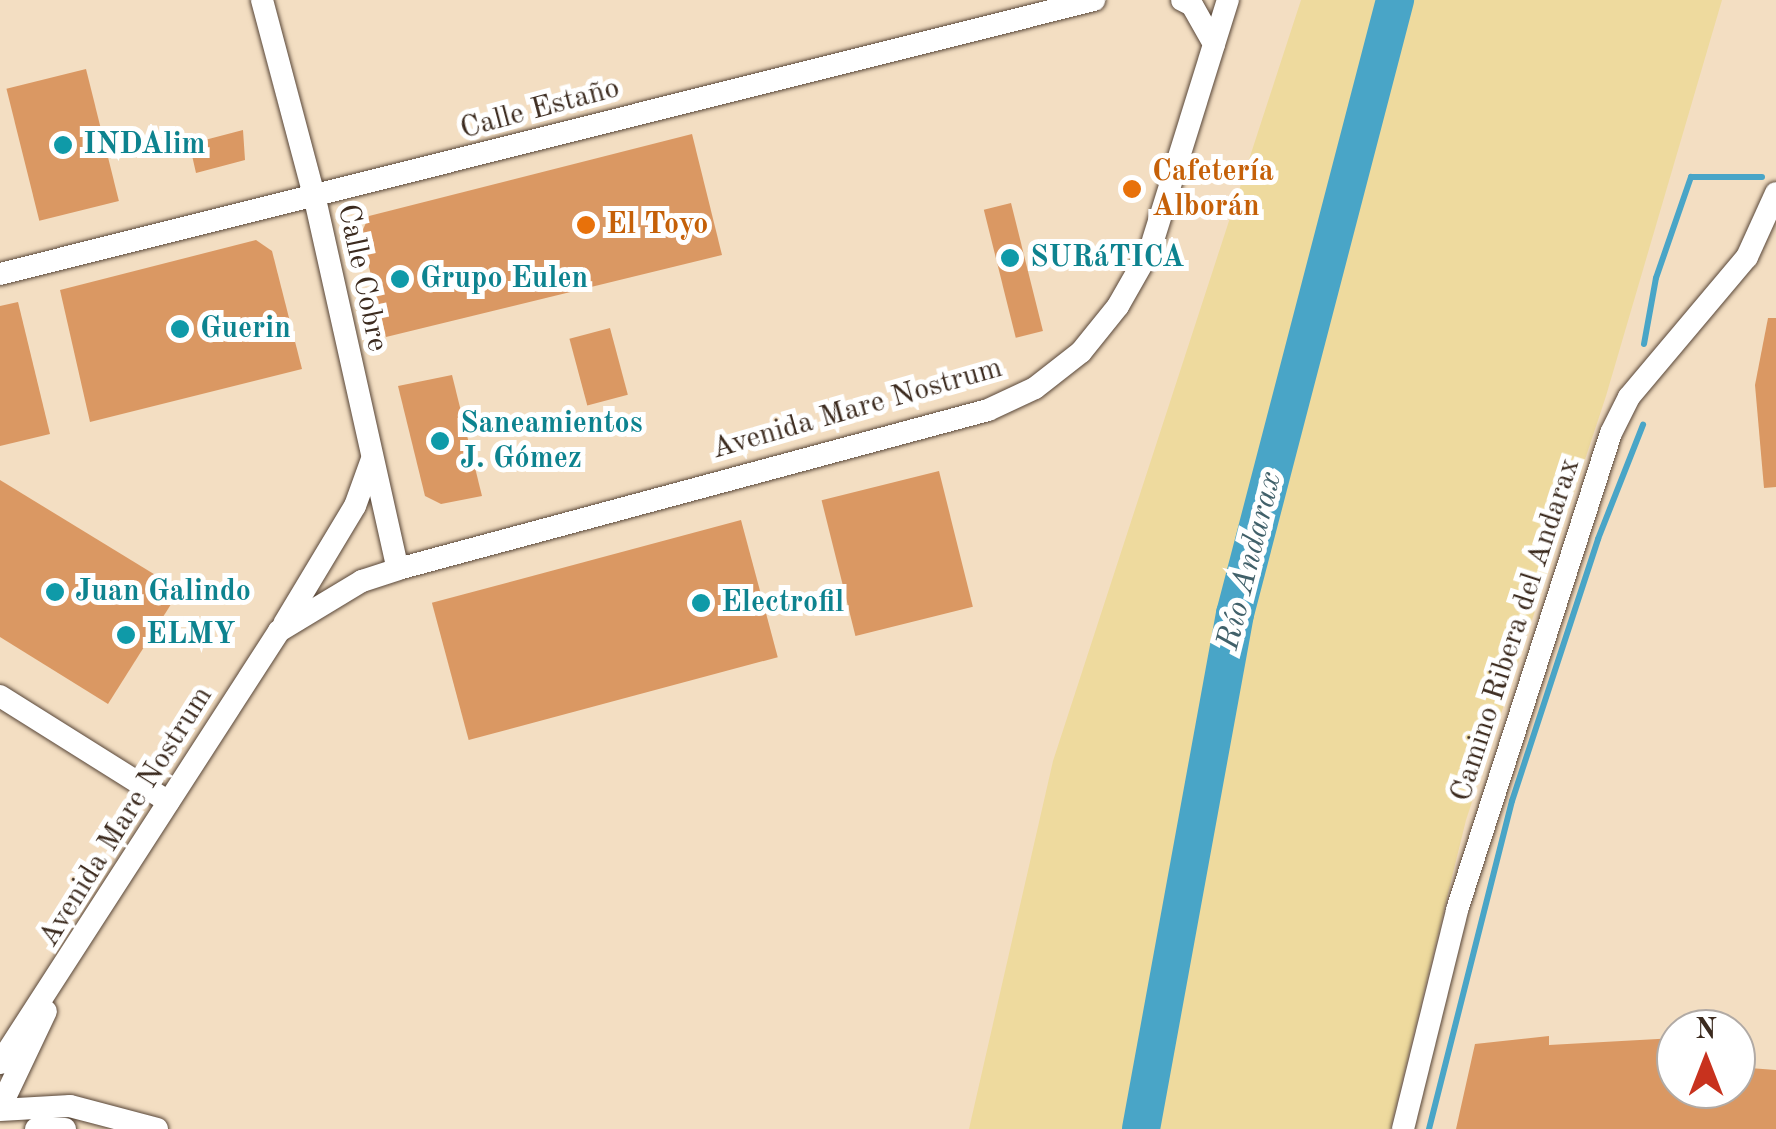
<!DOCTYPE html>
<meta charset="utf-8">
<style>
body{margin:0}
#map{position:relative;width:1776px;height:1129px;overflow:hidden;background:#f3dec2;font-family:"Old Standard TT",serif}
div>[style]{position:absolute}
.sand>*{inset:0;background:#eeda9e}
.stream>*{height:6px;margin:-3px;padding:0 3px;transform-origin:3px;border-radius:3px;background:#49a5c7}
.river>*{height:38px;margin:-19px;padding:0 19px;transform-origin:19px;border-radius:19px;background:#49a5c7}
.building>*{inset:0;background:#da9863;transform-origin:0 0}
.roads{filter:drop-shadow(0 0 2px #574537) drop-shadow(0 0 2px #574537)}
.minor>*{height:22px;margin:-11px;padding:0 11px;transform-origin:11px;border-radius:11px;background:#fff}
.dots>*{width:28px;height:28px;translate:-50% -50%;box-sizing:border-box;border:5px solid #fff;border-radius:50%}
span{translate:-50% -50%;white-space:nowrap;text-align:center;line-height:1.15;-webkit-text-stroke:10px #fff;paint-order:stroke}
.street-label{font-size:30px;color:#3b2a1e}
.culture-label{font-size:30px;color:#0d838f;font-weight:700}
.left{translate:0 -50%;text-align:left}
.food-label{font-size:30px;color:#c56008;font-weight:700}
.water-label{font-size:32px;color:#41616a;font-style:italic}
.north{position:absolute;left:1656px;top:1009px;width:100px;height:100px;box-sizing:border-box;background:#fff;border:2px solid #b1aaa5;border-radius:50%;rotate:0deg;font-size:28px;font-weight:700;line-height:40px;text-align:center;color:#3b2a1e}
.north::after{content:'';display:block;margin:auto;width:35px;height:45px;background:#c8321e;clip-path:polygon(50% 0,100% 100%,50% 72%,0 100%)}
</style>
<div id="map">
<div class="sand">
<div style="clip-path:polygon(1301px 0,1722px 0,1606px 396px,1466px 820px,1390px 1129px,969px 1129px,1053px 761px)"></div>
</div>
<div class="stream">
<div style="left:1644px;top:344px;width:67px;rotate:-79.7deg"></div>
<div style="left:1656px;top:278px;width:107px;rotate:-70.9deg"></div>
<div style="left:1691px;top:177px;width:71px"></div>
<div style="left:1429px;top:1129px;width:338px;rotate:-75.8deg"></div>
<div style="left:1512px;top:801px;width:276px;rotate:-71.8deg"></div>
<div style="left:1598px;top:539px;width:123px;rotate:-68.5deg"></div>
</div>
<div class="river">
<div style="left:1141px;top:1129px;width:524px;rotate:-79.66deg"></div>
<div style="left:1235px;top:614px;width:635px;rotate:-75.39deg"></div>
</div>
<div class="building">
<div style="left:86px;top:69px;width:136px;height:82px;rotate:76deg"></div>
<div style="clip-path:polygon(243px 130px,245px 160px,196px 173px,191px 151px,203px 148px,201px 141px)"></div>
<div style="clip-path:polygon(692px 134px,722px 255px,386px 337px,361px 234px,369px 216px)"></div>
<div style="left:1011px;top:203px;width:132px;height:28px;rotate:76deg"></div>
<div style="clip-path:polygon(256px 240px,272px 251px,302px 369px,90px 422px,60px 290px)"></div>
<div style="clip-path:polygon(18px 302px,50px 434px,0 446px,0 306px)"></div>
<div style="clip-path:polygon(1768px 318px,1776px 318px,1776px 487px,1764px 488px,1755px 385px)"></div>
<div style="left:610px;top:328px;width:69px;height:42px;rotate:75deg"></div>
<div style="clip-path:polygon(452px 375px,482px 496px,441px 504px,425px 496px,398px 386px)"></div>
<div style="left:939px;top:471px;width:140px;height:121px;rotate:76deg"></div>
<div style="clip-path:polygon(0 480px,180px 590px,108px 704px,0 637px)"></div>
<div style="left:741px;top:520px;width:142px;height:320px;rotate:75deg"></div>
<div style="clip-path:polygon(1549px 1036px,1549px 1045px,1676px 1038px,1676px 1089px,1736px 1089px,1736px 1067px,1776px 1070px,1776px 1129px,1456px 1129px,1475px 1044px)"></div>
</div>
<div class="roads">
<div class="minor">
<div style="left:262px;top:0;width:206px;rotate:75.1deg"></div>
<div style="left:315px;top:199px;width:379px;rotate:77.4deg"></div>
<div style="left:1182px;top:0;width:11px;rotate:27deg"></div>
<div style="left:1192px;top:5px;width:45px;rotate:60.6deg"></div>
<div style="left:0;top:274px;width:1128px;rotate:-14.06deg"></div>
<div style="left:284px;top:624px;width:138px;rotate:-59deg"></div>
<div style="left:355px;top:506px;width:50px;rotate:-70.1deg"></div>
<div style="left:0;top:696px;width:199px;rotate:32.1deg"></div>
<div style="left:0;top:1063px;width:514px;rotate:-57.14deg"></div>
<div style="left:279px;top:631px;width:97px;rotate:-31.1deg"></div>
<div style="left:362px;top:581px;width:38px;rotate:-18deg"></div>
<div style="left:398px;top:569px;width:611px;rotate:-15.08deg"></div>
<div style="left:988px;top:410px;width:52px;rotate:-25.1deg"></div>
<div style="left:1035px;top:388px;width:58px;rotate:-38deg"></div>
<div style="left:1081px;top:352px;width:59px;rotate:-51.2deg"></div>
<div style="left:1118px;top:306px;width:64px;rotate:-60.3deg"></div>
<div style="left:1150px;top:250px;width:262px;rotate:-72.7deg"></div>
<div style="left:0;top:1108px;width:107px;rotate:-64.6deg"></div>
<div style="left:0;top:1110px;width:70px;rotate:-3.3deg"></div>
<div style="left:70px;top:1106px;width:90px;rotate:14.8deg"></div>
<div style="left:36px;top:1129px;width:29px"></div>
<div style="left:1403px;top:1129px;width:226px;rotate:-76.1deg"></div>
<div style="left:1457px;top:910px;width:501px;rotate:-72.11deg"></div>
<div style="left:1611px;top:433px;width:40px;rotate:-63.4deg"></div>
<div style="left:1629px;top:397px;width:183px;rotate:-49.9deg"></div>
<div style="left:1747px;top:257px;width:70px;rotate:-65.6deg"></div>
</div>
</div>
<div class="dots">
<div style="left:63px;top:145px;background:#0f9aa8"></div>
<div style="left:1132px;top:189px;background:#e8710a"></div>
<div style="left:586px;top:225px;background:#e8710a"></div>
<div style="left:1010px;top:258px;background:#0f9aa8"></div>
<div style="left:400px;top:279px;background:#0f9aa8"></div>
<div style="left:180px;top:329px;background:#0f9aa8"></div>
<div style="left:440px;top:441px;background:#0f9aa8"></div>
<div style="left:55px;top:592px;background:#0f9aa8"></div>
<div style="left:701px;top:603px;background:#0f9aa8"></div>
<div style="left:126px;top:635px;background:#0f9aa8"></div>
</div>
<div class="street-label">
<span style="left:540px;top:109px;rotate:-15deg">Calle Estaño</span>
<span style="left:362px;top:278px;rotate:78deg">Calle Cobre</span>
<span style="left:857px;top:409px;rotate:-16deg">Avenida Mare Nostrum</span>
<span style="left:1516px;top:630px;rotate:-72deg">Camino Ribera del Andarax</span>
<span style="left:126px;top:817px;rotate:-58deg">Avenida Mare Nostrum</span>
</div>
<div class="culture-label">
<span class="left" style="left:83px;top:145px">INDAlim</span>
<span class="left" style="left:1030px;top:258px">SURáTICA</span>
<span class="left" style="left:420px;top:279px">Grupo Eulen</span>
<span class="left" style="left:200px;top:329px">Guerin</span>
<span class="left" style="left:460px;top:441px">Saneamientos<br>J. Gómez</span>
<span class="left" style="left:75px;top:592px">Juan Galindo</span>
<span class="left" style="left:721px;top:603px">Electrofil</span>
<span class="left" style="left:146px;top:635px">ELMY</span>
</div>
<div class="food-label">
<span class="left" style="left:1152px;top:189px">Cafetería<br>Alborán</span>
<span class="left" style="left:606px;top:225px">El Toyo</span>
</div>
<div class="water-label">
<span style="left:1251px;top:561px;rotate:-76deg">Río Andarax</span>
</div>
<div class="north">N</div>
</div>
